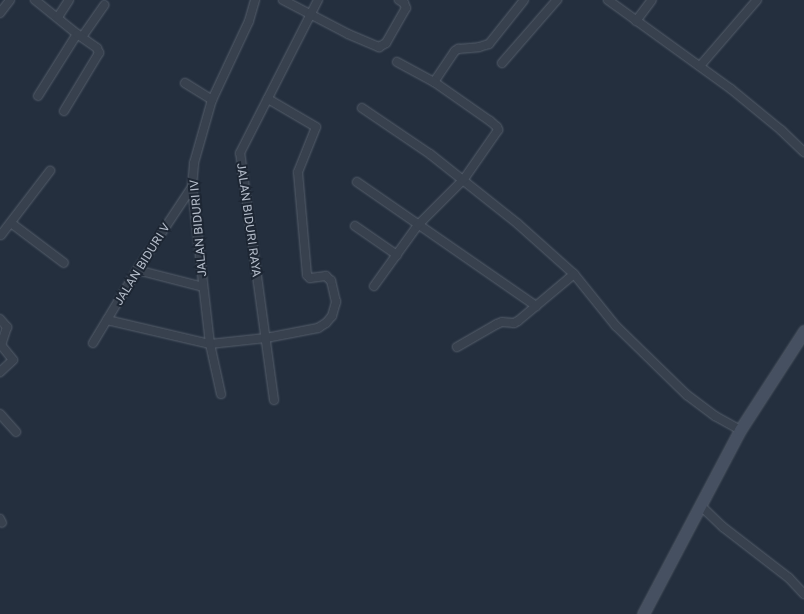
<!DOCTYPE html>
<style>
body{margin:0}
#map{position:relative;width:804px;height:614px;overflow:hidden;background:#242f3e;font-family:"Golos Text",sans-serif}
div>[style]{position:absolute}
.roads{filter:drop-shadow(0 0 1px #565f6c) drop-shadow(0 0 1px #565f6c)}
.street>*{height:8px;margin:-4px;padding:0 4px;transform-origin:4px;border-radius:4px;background:#38414e}
.secondary>*{height:11px;margin:-5.5px;padding:0 5.5px;transform-origin:5.5px;border-radius:5.5px;background:#465061}
span{translate:-50% -50%;white-space:nowrap;text-align:center;line-height:1.15;-webkit-text-stroke:4px #1d2633;paint-order:stroke}
.street-label{font-size:12px;color:#b4bcc9}
</style>
<div id="map">
<div class="roads">
<div class="street">
<div style="left:35px;top:0;width:54px;rotate:39deg"></div>
<div style="left:77px;top:34px;width:73px;rotate:122.2deg"></div>
<div style="left:283px;top:0;width:73px;rotate:27.6deg"></div>
<div style="left:348px;top:34px;width:34px;rotate:23deg"></div>
<div style="left:379px;top:47px;width:8px;rotate:-30deg"></div>
<div style="left:386px;top:43px;width:40px;rotate:-60.3deg"></div>
<div style="left:406px;top:8px;width:5px;rotate:-112deg"></div>
<div style="left:404px;top:3px;width:6px;rotate:-149deg"></div>
<div style="left:608px;top:0;width:152px;rotate:35.9deg"></div>
<div style="left:731px;top:89px;width:65px;rotate:39.4deg"></div>
<div style="left:781px;top:130px;width:32px;rotate:44deg"></div>
<div style="left:0;top:13px;width:16px;rotate:-52deg"></div>
<div style="left:58px;top:17px;width:20px;rotate:-57deg"></div>
<div style="left:636px;top:21px;width:26px;rotate:-53deg"></div>
<div style="left:82px;top:37px;width:39px;rotate:-55deg"></div>
<div style="left:502px;top:63px;width:84px;rotate:-48.9deg"></div>
<div style="left:700px;top:66px;width:87px;rotate:-49.2deg"></div>
<div style="left:434px;top:82px;width:37px;rotate:-56deg"></div>
<div style="left:455px;top:51px;width:4px;rotate:-34deg"></div>
<div style="left:458px;top:49px;width:21px;rotate:-5deg"></div>
<div style="left:479px;top:47px;width:10px;rotate:-17deg"></div>
<div style="left:489px;top:44px;width:56px;rotate:-51.5deg"></div>
<div style="left:185px;top:83px;width:32px;rotate:32deg"></div>
<div style="left:362px;top:108px;width:82px;rotate:34.1deg"></div>
<div style="left:430px;top:154px;width:112px;rotate:38.5deg"></div>
<div style="left:518px;top:224px;width:75px;rotate:41.8deg"></div>
<div style="left:574px;top:274px;width:67px;rotate:51.1deg"></div>
<div style="left:616px;top:326px;width:99px;rotate:44.2deg"></div>
<div style="left:687px;top:395px;width:35px;rotate:37deg"></div>
<div style="left:715px;top:416px;width:29px;rotate:29deg"></div>
<div style="left:64px;top:111px;width:68px;rotate:-58.9deg"></div>
<div style="left:99px;top:53px;width:5px;rotate:-112deg"></div>
<div style="left:97px;top:48px;width:24px;rotate:-145deg"></div>
<div style="left:357px;top:182px;width:218px;rotate:34.7deg"></div>
<div style="left:11px;top:223px;width:66px;rotate:37deg"></div>
<div style="left:355px;top:226px;width:51px;rotate:34.6deg"></div>
<div style="left:1px;top:235px;width:81px;rotate:-52.6deg"></div>
<div style="left:137px;top:270px;width:68px;rotate:14.4deg"></div>
<div style="left:374px;top:286px;width:75px;rotate:-54.2deg"></div>
<div style="left:418px;top:225px;width:65px;rotate:-45deg"></div>
<div style="left:464px;top:179px;width:60px;rotate:-55.2deg"></div>
<div style="left:498px;top:130px;width:3px;rotate:-108deg"></div>
<div style="left:497px;top:127px;width:9px;rotate:-139deg"></div>
<div style="left:490px;top:121px;width:68px;rotate:-145.1deg"></div>
<div style="left:434px;top:82px;width:42px;rotate:-151.6deg"></div>
<div style="left:0;top:319px;width:11px;rotate:49deg"></div>
<div style="left:7px;top:327px;width:19px;rotate:108deg"></div>
<div style="left:1px;top:345px;width:19px;rotate:51deg"></div>
<div style="left:13px;top:360px;width:18px;rotate:137deg"></div>
<div style="left:107px;top:320px;width:106px;rotate:13.1deg"></div>
<div style="left:210px;top:344px;width:56px;rotate:-6.1deg"></div>
<div style="left:266px;top:338px;width:53px;rotate:-10.9deg"></div>
<div style="left:318px;top:328px;width:9px;rotate:-32deg"></div>
<div style="left:326px;top:323px;width:9px;rotate:-49deg"></div>
<div style="left:332px;top:316px;width:15px;rotate:-74deg"></div>
<div style="left:336px;top:302px;width:22px;rotate:-103deg"></div>
<div style="left:331px;top:281px;width:7px;rotate:-135deg"></div>
<div style="left:326px;top:276px;width:16px;rotate:173deg"></div>
<div style="left:310px;top:278px;width:4px;rotate:-135deg"></div>
<div style="left:307px;top:275px;width:103px;rotate:-95deg"></div>
<div style="left:298px;top:172px;width:48px;rotate:-68.2deg"></div>
<div style="left:316px;top:127px;width:56px;rotate:-149.7deg"></div>
<div style="left:93px;top:343px;width:85px;rotate:-58.9deg"></div>
<div style="left:137px;top:270px;width:100px;rotate:-56.5deg"></div>
<div style="left:457px;top:347px;width:46px;rotate:-29.9deg"></div>
<div style="left:497px;top:324px;width:5px;rotate:-22deg"></div>
<div style="left:502px;top:322px;width:12px;rotate:5deg"></div>
<div style="left:514px;top:323px;width:4px;rotate:-27deg"></div>
<div style="left:518px;top:321px;width:73px;rotate:-40deg"></div>
<div style="left:221px;top:394px;width:51px;rotate:-102.4deg"></div>
<div style="left:210px;top:344px;width:158px;rotate:-96.5deg"></div>
<div style="left:192px;top:187px;width:24px;rotate:-85deg"></div>
<div style="left:194px;top:163px;width:66px;rotate:-74.1deg"></div>
<div style="left:212px;top:100px;width:87px;rotate:-64.9deg"></div>
<div style="left:249px;top:21px;width:22px;rotate:-74deg"></div>
<div style="left:274px;top:400px;width:249px;rotate:-97.8deg"></div>
<div style="left:240px;top:153px;width:172px;rotate:-63deg"></div>
<div style="left:0;top:414px;width:24px;rotate:48deg"></div>
<div style="left:700px;top:505px;width:32px;rotate:44deg"></div>
<div style="left:723px;top:527px;width:83px;rotate:37.7deg"></div>
<div style="left:789px;top:578px;width:22px;rotate:47deg"></div>
<div style="left:0;top:519px;width:4px;rotate:63deg"></div>
</div>
<div class="secondary">
<div style="left:643px;top:614px;width:208px;rotate:-62.2deg"></div>
<div style="left:740px;top:430px;width:118px;rotate:-57.1deg"></div>
</div>
</div>
<div class="street-label">
<span style="left:249px;top:220px;rotate:82deg">JALAN BIDURI RAYA</span>
<span style="left:198px;top:228px;rotate:-95deg">JALAN BIDURI IV</span>
<span style="left:142px;top:264px;rotate:-58deg">JALAN BIDURI V</span>
</div>
</div>
